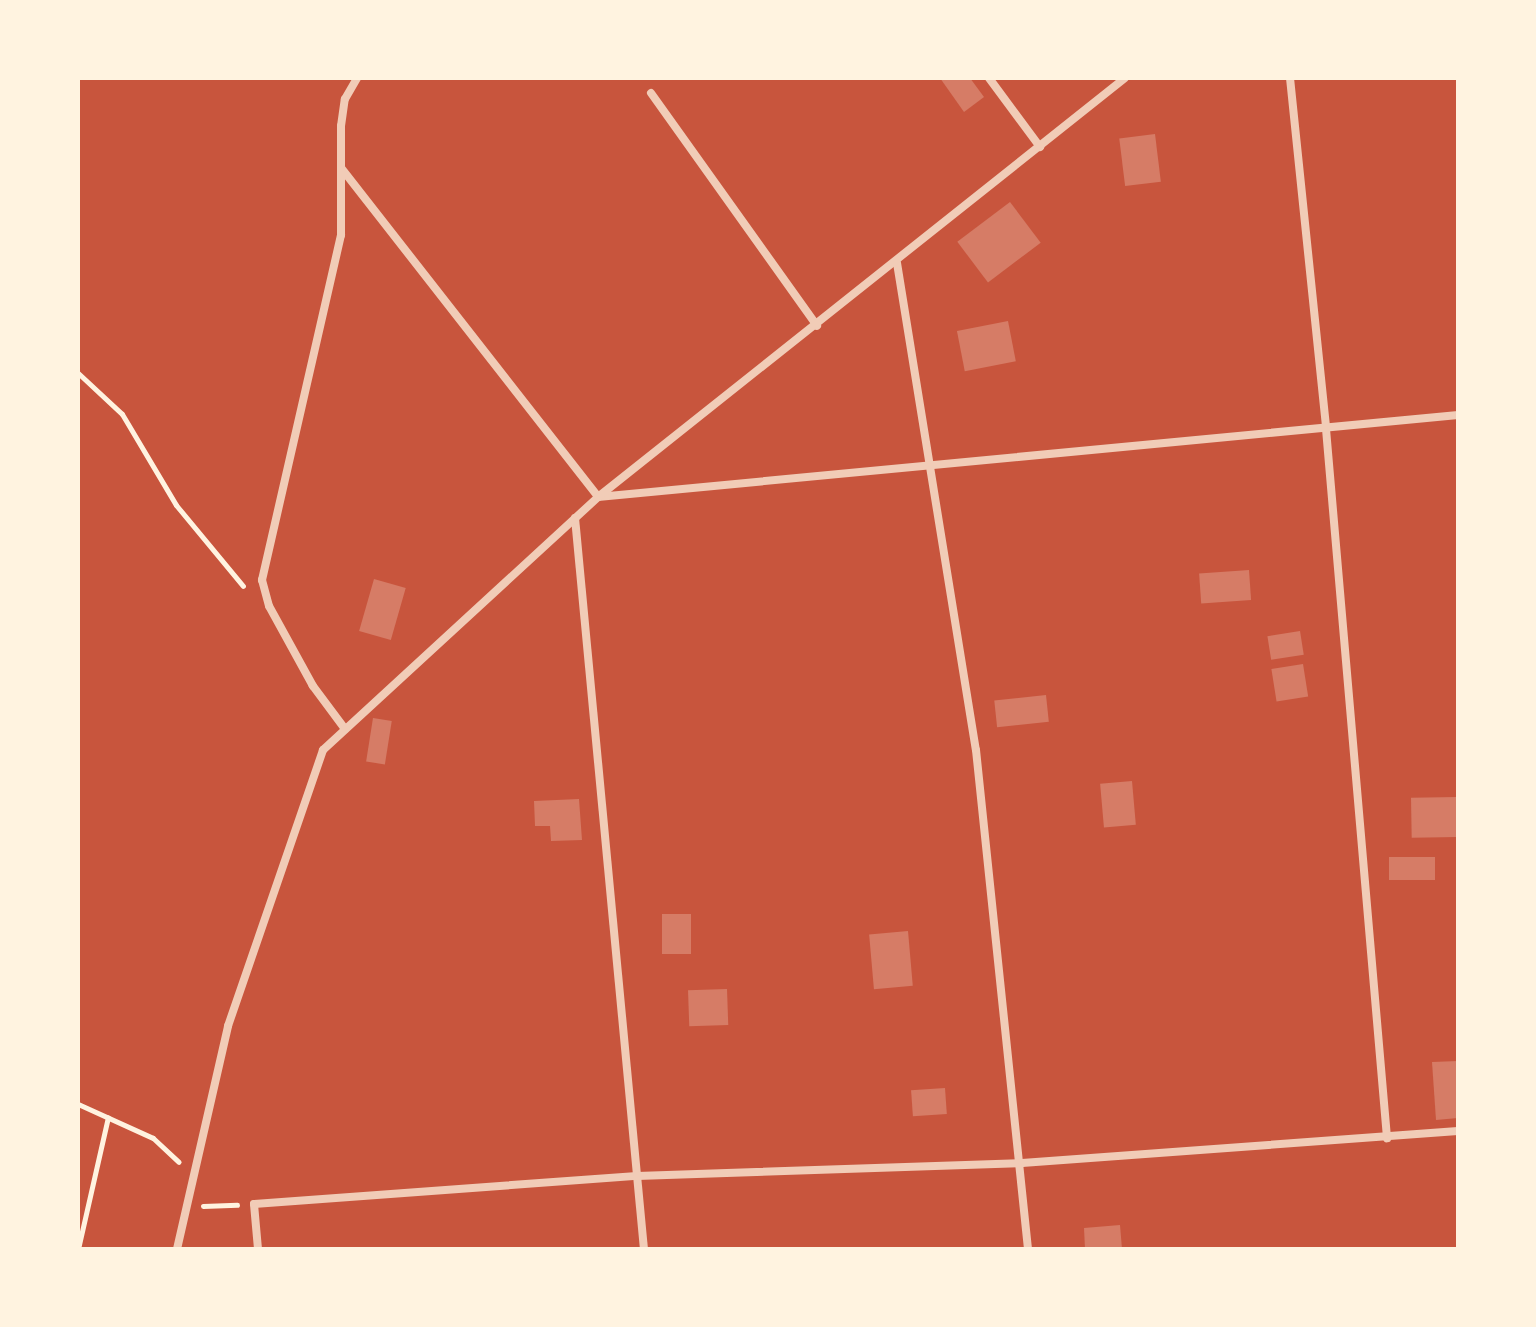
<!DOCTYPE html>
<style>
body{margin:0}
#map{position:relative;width:1536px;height:1327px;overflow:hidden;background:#c8553d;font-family:Montserrat,sans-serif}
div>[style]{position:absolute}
.building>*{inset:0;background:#d67c66;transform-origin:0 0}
.path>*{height:5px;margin:-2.5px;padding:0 2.5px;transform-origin:2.5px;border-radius:2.5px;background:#fff3e0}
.minor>*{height:8px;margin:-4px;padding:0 4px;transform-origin:4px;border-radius:4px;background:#f1ccb7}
span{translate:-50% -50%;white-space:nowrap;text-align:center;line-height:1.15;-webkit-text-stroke:8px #fff3e0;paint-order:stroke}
.frame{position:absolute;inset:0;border:80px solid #fff3e0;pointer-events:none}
</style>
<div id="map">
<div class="building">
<div style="clip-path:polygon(940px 78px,970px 78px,984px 97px,964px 112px)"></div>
<div style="left:1155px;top:134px;width:48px;height:36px;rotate:83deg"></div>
<div style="left:1010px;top:202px;width:51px;height:66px;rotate:53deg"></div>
<div style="left:1008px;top:321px;width:41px;height:52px;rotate:79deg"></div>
<div style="left:1249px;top:570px;width:30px;height:50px;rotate:86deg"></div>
<div style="left:374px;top:579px;width:33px;height:54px;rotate:16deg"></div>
<div style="left:1300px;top:631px;width:24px;height:33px;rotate:81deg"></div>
<div style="left:1303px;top:664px;width:33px;height:32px;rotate:81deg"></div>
<div style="left:1046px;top:695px;width:27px;height:52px;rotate:84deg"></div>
<div style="left:373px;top:718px;width:19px;height:44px;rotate:9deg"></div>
<div style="left:1132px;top:781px;width:44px;height:32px;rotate:85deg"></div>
<div style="left:1457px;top:797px;width:40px;height:46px;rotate:89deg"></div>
<div style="clip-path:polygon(579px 799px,582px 840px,551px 841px,550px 826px,535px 826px,534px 801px)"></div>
<div style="left:1389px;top:857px;width:46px;height:23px"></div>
<div style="left:662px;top:914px;width:29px;height:40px"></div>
<div style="left:908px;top:931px;width:55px;height:39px;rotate:85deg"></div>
<div style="left:727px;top:989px;width:36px;height:39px;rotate:88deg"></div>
<div style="clip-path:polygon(1458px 1061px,1458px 1118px,1436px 1120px,1432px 1062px)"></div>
<div style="left:945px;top:1088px;width:26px;height:34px;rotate:86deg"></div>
<div style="clip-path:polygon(1120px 1225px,1122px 1249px,1085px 1249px,1084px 1228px)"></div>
</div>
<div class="path">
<div style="left:78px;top:373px;width:60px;rotate:43deg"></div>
<div style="left:122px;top:414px;width:106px;rotate:59.3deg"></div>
<div style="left:176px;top:505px;width:105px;rotate:50.4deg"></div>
<div style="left:78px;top:1104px;width:82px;rotate:24.4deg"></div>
<div style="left:153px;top:1138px;width:35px;rotate:43deg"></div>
<div style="left:203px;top:1206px;width:34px;rotate:-2deg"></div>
<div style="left:78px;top:1249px;width:135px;rotate:-77.2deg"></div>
</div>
<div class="minor">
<div style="left:989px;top:78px;width:86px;rotate:53.5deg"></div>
<div style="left:1290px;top:78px;width:353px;rotate:84.1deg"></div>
<div style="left:1326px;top:429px;width:712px;rotate:85.08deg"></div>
<div style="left:651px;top:93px;width:286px;rotate:54.5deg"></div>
<div style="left:342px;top:169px;width:416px;rotate:52deg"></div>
<div style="left:598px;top:497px;width:864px;rotate:-5.45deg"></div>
<div style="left:897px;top:263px;width:493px;rotate:80.8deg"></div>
<div style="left:976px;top:750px;width:502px;rotate:84.05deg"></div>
<div style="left:575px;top:518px;width:734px;rotate:84.61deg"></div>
<div style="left:345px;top:729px;width:54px;rotate:-126.7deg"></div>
<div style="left:313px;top:686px;width:91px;rotate:-118.8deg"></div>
<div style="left:269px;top:606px;width:27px;rotate:-105deg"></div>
<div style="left:262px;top:580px;width:354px;rotate:-77.1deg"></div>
<div style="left:341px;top:235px;width:109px;rotate:-90deg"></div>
<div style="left:341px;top:126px;width:27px;rotate:-82deg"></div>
<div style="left:345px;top:99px;width:24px;rotate:-60deg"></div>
<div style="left:177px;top:1249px;width:229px;rotate:-77.1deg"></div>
<div style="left:228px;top:1026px;width:292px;rotate:-71deg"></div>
<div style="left:323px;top:750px;width:374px;rotate:-42.6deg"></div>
<div style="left:598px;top:497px;width:673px;rotate:-38.49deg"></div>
<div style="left:258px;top:1249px;width:45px;rotate:-95.1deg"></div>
<div style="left:254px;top:1204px;width:384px;rotate:-4.2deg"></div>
<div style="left:637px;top:1176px;width:385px;rotate:-1.9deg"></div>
<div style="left:1022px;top:1163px;width:437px;rotate:-4.2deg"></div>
</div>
<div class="frame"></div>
</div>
